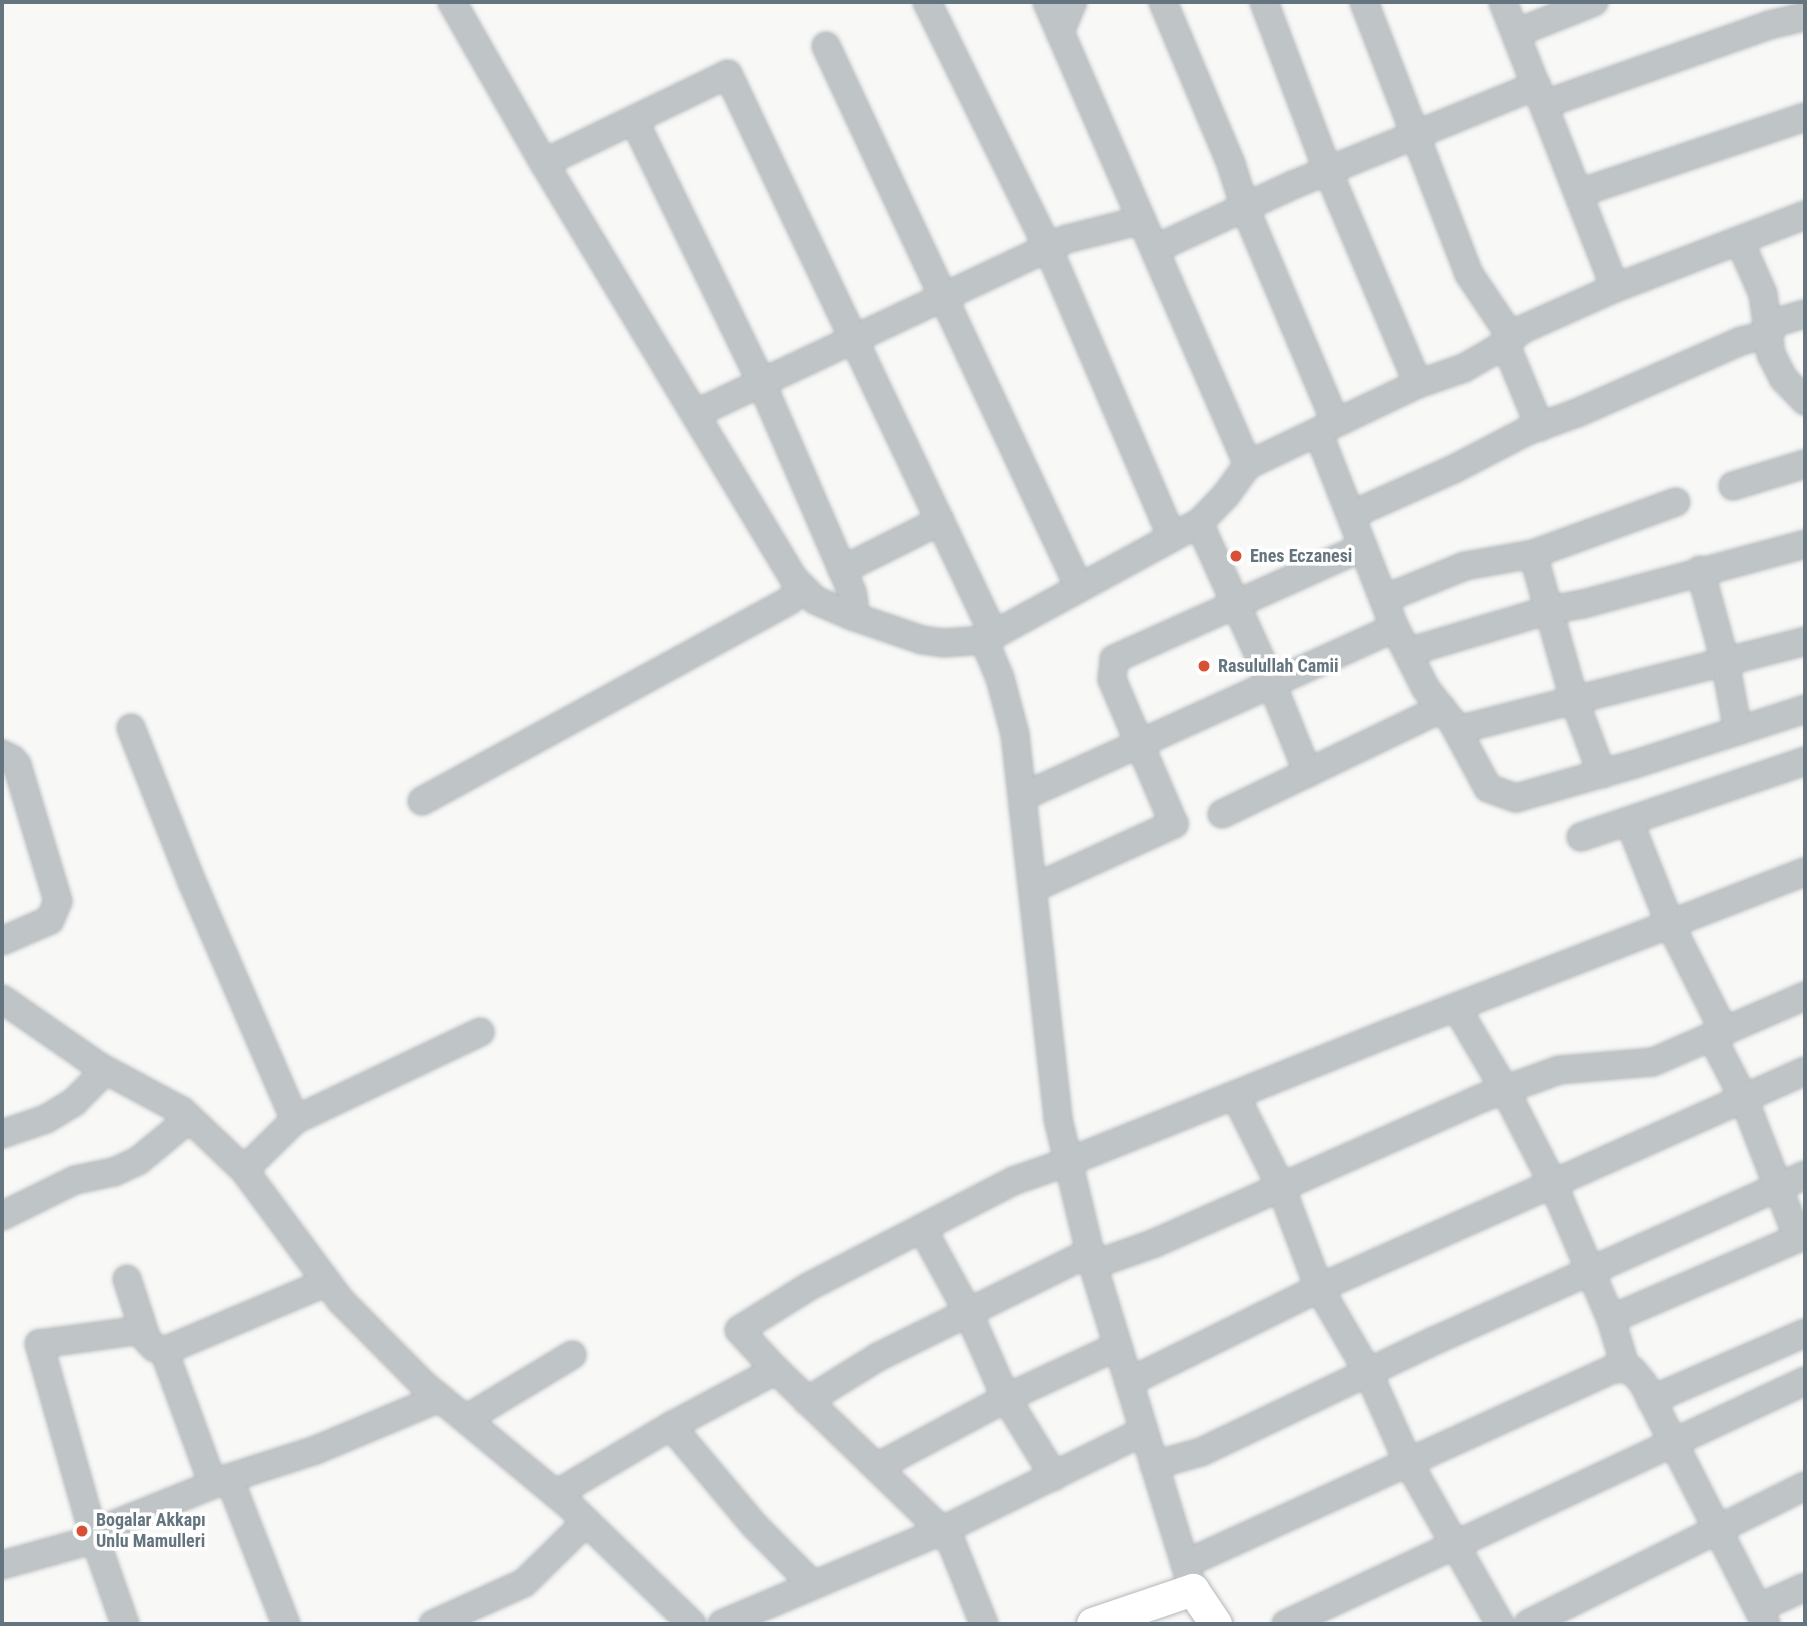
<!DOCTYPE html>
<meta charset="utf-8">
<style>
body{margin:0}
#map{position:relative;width:1807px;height:1626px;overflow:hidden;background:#f8f8f6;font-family:"Roboto Condensed",sans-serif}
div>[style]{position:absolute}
.roads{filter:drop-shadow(0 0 2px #b3b8bc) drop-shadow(0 0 2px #b3b8bc)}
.minor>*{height:26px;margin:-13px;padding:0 13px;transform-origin:13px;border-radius:13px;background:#bfc4c7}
.major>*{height:32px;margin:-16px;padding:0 16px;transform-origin:16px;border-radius:16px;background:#fff}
.dots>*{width:19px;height:19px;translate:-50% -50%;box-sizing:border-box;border:4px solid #fff;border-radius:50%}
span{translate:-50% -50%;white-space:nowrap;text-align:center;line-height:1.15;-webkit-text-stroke:7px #fff;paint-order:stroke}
.poi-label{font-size:18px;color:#65757f;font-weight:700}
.left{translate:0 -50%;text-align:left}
.frame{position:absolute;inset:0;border:4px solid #65757f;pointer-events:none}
</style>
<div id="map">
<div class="roads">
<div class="minor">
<div style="left:452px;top:2px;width:185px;rotate:60.3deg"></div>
<div style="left:544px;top:163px;width:487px;rotate:59deg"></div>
<div style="left:795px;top:580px;width:28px;rotate:45deg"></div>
<div style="left:815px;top:600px;width:40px;rotate:23.4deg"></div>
<div style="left:852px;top:616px;width:74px;rotate:18.9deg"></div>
<div style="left:922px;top:640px;width:21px;rotate:8deg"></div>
<div style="left:943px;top:643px;width:41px;rotate:-4.2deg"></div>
<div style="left:984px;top:640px;width:245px;rotate:-28.6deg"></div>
<div style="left:1199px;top:523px;width:39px;rotate:-46deg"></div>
<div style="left:1226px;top:495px;width:37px;rotate:-54deg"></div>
<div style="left:1248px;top:465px;width:188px;rotate:-25.5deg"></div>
<div style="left:1418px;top:384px;width:49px;rotate:-19.2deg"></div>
<div style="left:1464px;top:368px;width:34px;rotate:-30deg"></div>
<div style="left:1494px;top:351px;width:36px;rotate:-37deg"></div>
<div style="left:1523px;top:329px;width:101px;rotate:-24deg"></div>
<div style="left:1615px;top:288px;width:204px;rotate:-21deg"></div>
<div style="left:927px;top:2px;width:274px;rotate:63.8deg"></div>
<div style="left:1048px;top:248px;width:314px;rotate:66.8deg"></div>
<div style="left:1047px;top:2px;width:505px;rotate:66.53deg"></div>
<div style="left:1163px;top:2px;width:176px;rotate:67.2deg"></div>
<div style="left:1231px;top:164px;width:46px;rotate:72.3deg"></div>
<div style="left:1245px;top:208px;width:233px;rotate:67.1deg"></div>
<div style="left:1264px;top:2px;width:181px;rotate:69.3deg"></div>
<div style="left:1328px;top:171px;width:231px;rotate:67.1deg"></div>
<div style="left:1364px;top:2px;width:292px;rotate:68.9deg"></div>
<div style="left:1469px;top:274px;width:77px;rotate:56.1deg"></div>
<div style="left:1503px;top:2px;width:307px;rotate:68.6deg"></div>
<div style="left:1060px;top:32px;width:33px;rotate:-67deg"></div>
<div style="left:1516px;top:33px;width:84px;rotate:-21.7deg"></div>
<div style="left:826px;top:46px;width:597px;rotate:64.94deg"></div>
<div style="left:1545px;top:104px;width:238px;rotate:-19.4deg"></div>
<div style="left:1769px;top:25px;width:37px;rotate:-13deg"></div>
<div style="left:634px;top:120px;width:293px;rotate:64.1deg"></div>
<div style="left:762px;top:384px;width:227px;rotate:66.6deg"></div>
<div style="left:852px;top:592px;width:11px;rotate:80deg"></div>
<div style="left:854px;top:603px;width:13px;rotate:99deg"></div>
<div style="left:544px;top:163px;width:204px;rotate:-25.8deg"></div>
<div style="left:728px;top:74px;width:621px;rotate:64.63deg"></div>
<div style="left:1579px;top:193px;width:238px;rotate:-18.6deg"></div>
<div style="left:1740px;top:242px;width:57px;rotate:66.1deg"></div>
<div style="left:1763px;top:294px;width:61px;rotate:82.4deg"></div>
<div style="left:1771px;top:354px;width:27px;rotate:63deg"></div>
<div style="left:1783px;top:378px;width:32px;rotate:46deg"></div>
<div style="left:1155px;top:249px;width:154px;rotate:-24.9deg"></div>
<div style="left:1295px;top:184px;width:261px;rotate:-22.2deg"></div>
<div style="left:1770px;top:324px;width:36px;rotate:-16deg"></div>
<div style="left:1505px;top:343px;width:91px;rotate:67.4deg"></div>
<div style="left:697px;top:413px;width:409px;rotate:-25.2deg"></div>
<div style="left:1067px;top:239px;width:77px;rotate:-14.2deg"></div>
<div style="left:1318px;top:432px;width:211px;rotate:68.6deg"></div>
<div style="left:1395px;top:628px;width:68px;rotate:63.1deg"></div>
<div style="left:1426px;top:689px;width:43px;rotate:51.5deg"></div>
<div style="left:1453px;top:723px;width:74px;rotate:61.7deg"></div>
<div style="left:1488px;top:788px;width:30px;rotate:20deg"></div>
<div style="left:1516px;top:798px;width:121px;rotate:-15.9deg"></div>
<div style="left:1632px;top:765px;width:182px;rotate:-17.9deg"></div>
<div style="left:1733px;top:486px;width:75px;rotate:-17deg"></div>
<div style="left:1351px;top:515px;width:113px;rotate:-24.1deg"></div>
<div style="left:1454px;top:469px;width:82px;rotate:-27.5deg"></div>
<div style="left:1527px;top:431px;width:53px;rotate:-19.8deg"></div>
<div style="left:1577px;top:413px;width:179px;rotate:-23.7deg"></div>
<div style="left:1741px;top:341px;width:30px;rotate:-14deg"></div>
<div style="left:1199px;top:523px;width:177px;rotate:65.6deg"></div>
<div style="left:1272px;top:684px;width:96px;rotate:68deg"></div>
<div style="left:1533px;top:554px;width:154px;rotate:74.2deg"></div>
<div style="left:1575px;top:702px;width:77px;rotate:69.4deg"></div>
<div style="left:842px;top:570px;width:110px;rotate:-26.6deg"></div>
<div style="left:1700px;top:570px;width:94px;rotate:74.6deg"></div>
<div style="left:1725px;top:661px;width:71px;rotate:79.5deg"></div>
<div style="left:1384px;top:599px;width:87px;rotate:-22.2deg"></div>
<div style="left:1465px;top:566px;width:69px;rotate:-10deg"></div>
<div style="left:1533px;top:554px;width:152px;rotate:-20deg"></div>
<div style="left:984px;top:640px;width:41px;rotate:67.2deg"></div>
<div style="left:1000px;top:678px;width:58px;rotate:75deg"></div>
<div style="left:1015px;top:734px;width:387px;rotate:83.6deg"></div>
<div style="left:1058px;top:1119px;width:150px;rotate:76.5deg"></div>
<div style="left:1093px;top:1265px;width:340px;rotate:72.9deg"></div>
<div style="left:1408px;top:652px;width:147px;rotate:-16.6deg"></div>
<div style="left:1549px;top:610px;width:35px;rotate:-10deg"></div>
<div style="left:1583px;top:604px;width:230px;rotate:-15.1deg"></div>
<div style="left:131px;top:728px;width:166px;rotate:68.4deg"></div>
<div style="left:192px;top:882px;width:259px;rotate:66.6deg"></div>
<div style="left:1457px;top:730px;width:359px;rotate:-14.3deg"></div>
<div style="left:2px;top:754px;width:11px;rotate:27deg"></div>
<div style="left:12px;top:759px;width:8px;rotate:50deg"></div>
<div style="left:17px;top:765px;width:142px;rotate:73.2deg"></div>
<div style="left:58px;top:901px;width:21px;rotate:113deg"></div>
<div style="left:50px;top:920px;width:52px;rotate:156.4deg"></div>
<div style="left:1024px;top:796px;width:407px;rotate:-24.4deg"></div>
<div style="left:422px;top:801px;width:419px;rotate:-28.6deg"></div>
<div style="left:790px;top:600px;width:16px;rotate:-43deg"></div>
<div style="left:1222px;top:814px;width:244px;rotate:-25.7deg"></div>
<div style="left:1629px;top:821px;width:111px;rotate:68.3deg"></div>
<div style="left:1670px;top:924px;width:120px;rotate:63.2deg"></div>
<div style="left:1581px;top:837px;width:237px;rotate:-18.7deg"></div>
<div style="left:1033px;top:885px;width:14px;rotate:-12deg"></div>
<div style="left:1047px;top:882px;width:140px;rotate:-24.5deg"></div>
<div style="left:1174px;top:824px;width:158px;rotate:-113.2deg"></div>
<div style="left:1112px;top:679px;width:20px;rotate:-84deg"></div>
<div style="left:1114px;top:659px;width:273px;rotate:-24.2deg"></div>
<div style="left:2px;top:999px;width:119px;rotate:34.8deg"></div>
<div style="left:100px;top:1067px;width:93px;rotate:28.2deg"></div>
<div style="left:182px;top:1111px;width:86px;rotate:43.6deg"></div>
<div style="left:244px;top:1170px;width:163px;rotate:53.5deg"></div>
<div style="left:341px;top:1301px;width:117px;rotate:45.3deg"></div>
<div style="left:423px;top:1384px;width:187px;rotate:39.6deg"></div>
<div style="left:567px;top:1503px;width:174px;rotate:44.1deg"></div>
<div style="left:1456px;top:1007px;width:96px;rotate:59.4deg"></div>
<div style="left:1505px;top:1090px;width:106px;rotate:62.9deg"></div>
<div style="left:1553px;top:1184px;width:147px;rotate:66.8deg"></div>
<div style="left:1712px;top:1037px;width:70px;rotate:62.7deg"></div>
<div style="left:1744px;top:1099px;width:149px;rotate:68.8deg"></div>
<div style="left:1235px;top:1095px;width:103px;rotate:63.4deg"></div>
<div style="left:1281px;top:1187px;width:108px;rotate:69.4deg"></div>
<div style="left:1319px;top:1288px;width:97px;rotate:59.7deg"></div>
<div style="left:1368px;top:1372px;width:98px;rotate:66deg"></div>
<div style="left:1408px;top:1462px;width:186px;rotate:60.4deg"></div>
<div style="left:2px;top:1134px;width:46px;rotate:-18.8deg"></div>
<div style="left:46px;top:1119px;width:33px;rotate:-31deg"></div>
<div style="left:74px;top:1102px;width:45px;rotate:-45deg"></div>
<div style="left:244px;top:1170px;width:71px;rotate:-44.4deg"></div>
<div style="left:295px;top:1120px;width:205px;rotate:-25.4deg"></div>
<div style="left:2px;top:1216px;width:81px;rotate:-26.3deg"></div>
<div style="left:75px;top:1180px;width:40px;rotate:-12deg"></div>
<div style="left:114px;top:1172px;width:26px;rotate:-25deg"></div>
<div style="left:138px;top:1161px;width:67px;rotate:-39.6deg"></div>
<div style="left:922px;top:1228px;width:96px;rotate:61.3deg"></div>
<div style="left:968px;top:1312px;width:94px;rotate:66.2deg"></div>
<div style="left:1006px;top:1398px;width:92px;rotate:58.4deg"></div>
<div style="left:1093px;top:1265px;width:66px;rotate:-19.5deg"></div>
<div style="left:1155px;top:1243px;width:358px;rotate:-23.9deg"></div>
<div style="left:1482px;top:1098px;width:82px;rotate:-20deg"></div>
<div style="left:1559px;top:1070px;width:94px;rotate:-4.9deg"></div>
<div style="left:1653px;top:1062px;width:166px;rotate:-23.5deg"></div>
<div style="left:127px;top:1279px;width:64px;rotate:71.8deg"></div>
<div style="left:147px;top:1340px;width:11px;rotate:45deg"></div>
<div style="left:155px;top:1348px;width:9px;rotate:18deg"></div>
<div style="left:164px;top:1351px;width:177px;rotate:-22.9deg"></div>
<div style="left:164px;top:1351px;width:142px;rotate:69.8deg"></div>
<div style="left:1626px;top:1369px;width:52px;rotate:-106.7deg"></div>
<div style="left:1611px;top:1319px;width:211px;rotate:-23.4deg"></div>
<div style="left:776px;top:1370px;width:119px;rotate:151.9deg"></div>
<div style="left:671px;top:1426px;width:129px;rotate:50deg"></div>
<div style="left:754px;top:1525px;width:84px;rotate:45.5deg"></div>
<div style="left:1129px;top:1382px;width:212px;rotate:-26.3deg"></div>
<div style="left:1319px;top:1288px;width:532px;rotate:-24.06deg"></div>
<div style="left:1651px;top:1400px;width:168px;rotate:-23.5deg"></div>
<div style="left:807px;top:1401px;width:84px;rotate:-31.8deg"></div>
<div style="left:878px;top:1357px;width:237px;rotate:-26.3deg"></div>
<div style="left:466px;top:1419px;width:124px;rotate:-31.1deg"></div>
<div style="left:1154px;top:1465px;width:49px;rotate:-15.5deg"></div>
<div style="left:1201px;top:1452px;width:260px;rotate:-25.5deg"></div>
<div style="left:1436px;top:1340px;width:404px;rotate:-24.1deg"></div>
<div style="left:877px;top:1467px;width:146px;rotate:-28.1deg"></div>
<div style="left:1006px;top:1398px;width:123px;rotate:-24.9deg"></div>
<div style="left:229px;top:1478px;width:157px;rotate:68.7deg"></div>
<div style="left:556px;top:1494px;width:134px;rotate:-30.6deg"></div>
<div style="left:93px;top:1533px;width:197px;rotate:-105.9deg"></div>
<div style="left:39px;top:1344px;width:105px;rotate:-7.7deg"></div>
<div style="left:1185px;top:1564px;width:473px;rotate:-24.5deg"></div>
<div style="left:1615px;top:1368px;width:17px;rotate:7deg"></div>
<div style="left:1632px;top:1370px;width:17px;rotate:50deg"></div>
<div style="left:1643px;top:1383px;width:271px;rotate:63deg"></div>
<div style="left:2px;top:1565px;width:97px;rotate:-15.6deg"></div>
<div style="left:1758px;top:1608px;width:51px;rotate:-24.1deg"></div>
<div style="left:125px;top:1624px;width:96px;rotate:-109.4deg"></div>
<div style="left:93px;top:1533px;width:147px;rotate:-22deg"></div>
<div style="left:229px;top:1478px;width:91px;rotate:-17.8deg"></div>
<div style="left:316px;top:1450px;width:134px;rotate:-22.8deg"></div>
<div style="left:433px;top:1624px;width:100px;rotate:-24.3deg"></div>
<div style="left:524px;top:1583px;width:87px;rotate:-44.5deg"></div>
<div style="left:722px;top:1624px;width:238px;rotate:-23deg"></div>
<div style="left:941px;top:1531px;width:226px;rotate:-26.2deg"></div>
<div style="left:984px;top:1624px;width:86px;rotate:-111.8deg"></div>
<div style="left:952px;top:1544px;width:28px;rotate:-131deg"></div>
<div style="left:934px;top:1523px;width:220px;rotate:-135.9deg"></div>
<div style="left:776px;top:1370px;width:54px;rotate:-132.8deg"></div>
<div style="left:739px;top:1330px;width:81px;rotate:-31.9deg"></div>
<div style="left:808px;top:1287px;width:231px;rotate:-27.3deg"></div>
<div style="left:1013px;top:1181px;width:58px;rotate:-19.1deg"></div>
<div style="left:1068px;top:1162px;width:346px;rotate:-21.9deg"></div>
<div style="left:1389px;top:1033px;width:446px;rotate:-21.2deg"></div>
<div style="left:1286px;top:1624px;width:573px;rotate:-25.09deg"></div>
<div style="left:1528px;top:1624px;width:309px;rotate:-26.5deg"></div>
</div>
<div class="major">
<div style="left:1093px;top:1624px;width:106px;rotate:-18.8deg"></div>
<div style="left:1193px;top:1590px;width:41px;rotate:55.9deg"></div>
</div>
</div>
<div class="dots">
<div style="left:1236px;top:556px;background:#d85036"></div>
<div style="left:1204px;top:666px;background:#d85036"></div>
<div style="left:82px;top:1531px;background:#d85036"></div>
</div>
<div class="poi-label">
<span class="left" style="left:1250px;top:556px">Enes Eczanesi</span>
<span class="left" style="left:1218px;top:666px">Rasulullah Camii</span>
<span class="left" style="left:96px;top:1531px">Bogalar Akkapı<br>Unlu Mamulleri</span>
</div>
<div class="frame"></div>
</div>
